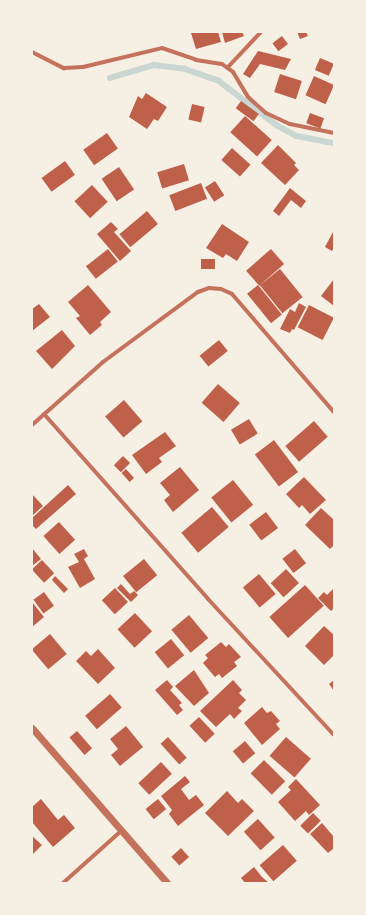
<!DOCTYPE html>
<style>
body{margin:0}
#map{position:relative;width:366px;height:915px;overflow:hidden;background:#f6efe4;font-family:"DejaVu Sans",sans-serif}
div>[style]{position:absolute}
.stream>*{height:5.5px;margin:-2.75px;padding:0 2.75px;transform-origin:2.75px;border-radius:2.75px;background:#c9d6d2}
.building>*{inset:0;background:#bf614a;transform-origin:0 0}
.minor>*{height:4px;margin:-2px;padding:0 2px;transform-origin:2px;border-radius:2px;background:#c5725c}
.tertiary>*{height:7px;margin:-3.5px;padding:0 3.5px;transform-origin:3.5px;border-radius:3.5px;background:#c5725c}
span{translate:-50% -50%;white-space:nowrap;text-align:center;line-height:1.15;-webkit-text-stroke:3.5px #f6efe4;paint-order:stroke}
.frame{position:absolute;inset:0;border:33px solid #f6efe4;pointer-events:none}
</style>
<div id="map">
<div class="stream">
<div style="left:110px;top:78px;width:46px;rotate:-16.5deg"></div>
<div style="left:154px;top:65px;width:31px;rotate:7deg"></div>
<div style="left:185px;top:69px;width:36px;rotate:19deg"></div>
<div style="left:219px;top:81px;width:74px;rotate:37.3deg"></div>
<div style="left:278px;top:126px;width:21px;rotate:28deg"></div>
<div style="left:297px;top:136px;width:38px;rotate:11deg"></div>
</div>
<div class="building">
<div style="clip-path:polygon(196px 32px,218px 32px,221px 42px,196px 49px,191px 33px)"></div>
<div style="clip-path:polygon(222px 32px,242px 32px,244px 36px,225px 43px)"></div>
<div style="clip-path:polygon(297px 32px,306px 32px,308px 36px,300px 39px)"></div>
<div style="left:282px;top:36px;width:10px;height:12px;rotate:53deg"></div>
<div style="clip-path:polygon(258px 51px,291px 59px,285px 70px,260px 64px,250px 78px,243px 74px)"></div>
<div style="left:320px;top:58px;width:15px;height:13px;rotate:23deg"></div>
<div style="left:280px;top:74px;width:23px;height:19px;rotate:18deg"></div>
<div style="left:314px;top:76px;width:22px;height:21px;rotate:24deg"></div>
<div style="clip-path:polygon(146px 93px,167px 107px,158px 121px,154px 119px,147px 129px,129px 117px,138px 96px,142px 99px)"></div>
<div style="left:241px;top:101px;width:22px;height:9px;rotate:36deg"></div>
<div style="left:192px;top:104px;width:13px;height:16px;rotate:13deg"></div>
<div style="left:310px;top:113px;width:15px;height:11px;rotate:20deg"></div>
<div style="left:245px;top:116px;width:36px;height:22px;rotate:42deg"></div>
<div style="left:107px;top:133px;width:19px;height:29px;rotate:55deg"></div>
<div style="clip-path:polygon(278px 145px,296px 163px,294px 165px,299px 170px,285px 185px,261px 163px)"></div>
<div style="left:232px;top:148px;width:25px;height:16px;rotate:42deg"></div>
<div style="left:65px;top:161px;width:17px;height:29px;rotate:54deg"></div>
<div style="left:184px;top:164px;width:17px;height:28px;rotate:73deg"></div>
<div style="left:119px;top:167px;width:27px;height:21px;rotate:56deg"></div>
<div style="left:215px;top:181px;width:17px;height:12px;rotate:57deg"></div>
<div style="left:201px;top:183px;width:17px;height:34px;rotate:69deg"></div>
<div style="left:92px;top:185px;width:23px;height:24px;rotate:47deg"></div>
<div style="clip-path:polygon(290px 188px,306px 201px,301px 208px,291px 200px,279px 216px,273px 211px)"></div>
<div style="left:147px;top:211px;width:17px;height:36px;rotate:50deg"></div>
<div style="clip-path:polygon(111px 222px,118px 229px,114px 232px,131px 251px,120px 261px,97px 234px)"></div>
<div style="clip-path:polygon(222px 224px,249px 242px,237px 261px,226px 254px,223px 258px,206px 248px)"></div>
<div style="clip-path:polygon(334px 230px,334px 247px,332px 251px,325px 247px)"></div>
<div style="left:108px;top:249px;width:16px;height:28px;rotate:52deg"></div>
<div style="left:271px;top:249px;width:20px;height:33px;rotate:49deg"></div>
<div style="left:215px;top:259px;width:10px;height:14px;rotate:90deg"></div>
<div style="left:280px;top:269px;width:36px;height:26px;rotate:51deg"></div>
<div style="clip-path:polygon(334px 279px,334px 306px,321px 296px)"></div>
<div style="clip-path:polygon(88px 285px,111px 312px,100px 322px,102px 325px,90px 335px,76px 318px,80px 316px,68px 302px)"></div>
<div style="left:258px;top:285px;width:38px;height:14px;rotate:51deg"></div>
<div style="clip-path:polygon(299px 303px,306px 307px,294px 330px,292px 329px,290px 333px,280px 329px,290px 309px,295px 312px)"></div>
<div style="clip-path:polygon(39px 304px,50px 317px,32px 331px,32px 309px)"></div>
<div style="left:309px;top:305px;width:28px;height:25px;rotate:27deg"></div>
<div style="clip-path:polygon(62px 330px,75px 346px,52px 369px,36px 351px)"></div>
<div style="left:219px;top:340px;width:14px;height:25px;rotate:51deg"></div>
<div style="left:218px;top:384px;width:29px;height:25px;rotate:41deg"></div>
<div style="left:124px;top:400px;width:28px;height:25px;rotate:49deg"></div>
<div style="left:249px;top:419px;width:17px;height:21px;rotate:59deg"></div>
<div style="left:314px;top:421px;width:21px;height:38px;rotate:49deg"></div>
<div style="clip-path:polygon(165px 432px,176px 446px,159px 458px,162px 462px,146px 474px,132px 455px)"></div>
<div style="left:274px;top:440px;width:40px;height:24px;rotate:53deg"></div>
<div style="left:123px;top:456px;width:10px;height:13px;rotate:45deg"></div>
<div style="clip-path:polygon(180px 467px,199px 490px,173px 512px,164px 500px,170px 495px,160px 483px)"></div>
<div style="left:126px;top:469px;width:12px;height:6px;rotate:48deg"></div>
<div style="clip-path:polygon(304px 477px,326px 500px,310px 514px,302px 505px,299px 508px,286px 494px)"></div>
<div style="left:233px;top:480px;width:32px;height:28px;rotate:51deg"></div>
<div style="clip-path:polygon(68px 485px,76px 494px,36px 529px,32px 525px,32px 518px)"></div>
<div style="clip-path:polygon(32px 494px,43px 506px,32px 516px)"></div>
<div style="left:212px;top:507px;width:26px;height:40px;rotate:50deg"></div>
<div style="clip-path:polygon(321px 508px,334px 520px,334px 545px,330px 549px,305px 525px)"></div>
<div style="left:266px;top:512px;width:20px;height:21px;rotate:53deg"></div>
<div style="left:59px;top:522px;width:24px;height:21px;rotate:48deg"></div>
<div style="clip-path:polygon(32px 548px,41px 559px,32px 566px)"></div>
<div style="clip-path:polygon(84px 549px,88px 556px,84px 559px,95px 579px,80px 588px,68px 567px,79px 562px,74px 554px)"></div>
<div style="left:295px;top:549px;width:18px;height:16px;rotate:52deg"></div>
<div style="left:144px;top:559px;width:21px;height:27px;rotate:51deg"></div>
<div style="left:42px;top:560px;width:18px;height:14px;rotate:47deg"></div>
<div style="left:286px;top:569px;width:19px;height:21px;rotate:47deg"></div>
<div style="left:259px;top:574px;width:26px;height:21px;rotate:50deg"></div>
<div style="clip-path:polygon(55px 576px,68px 589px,64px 593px,52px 580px)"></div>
<div style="clip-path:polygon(121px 584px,130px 594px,134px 591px,138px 595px,131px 602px,117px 588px)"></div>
<div style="left:305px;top:585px;width:28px;height:48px;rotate:48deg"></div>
<div style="left:115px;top:588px;width:19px;height:18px;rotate:47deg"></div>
<div style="clip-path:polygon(334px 588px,334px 608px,331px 611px,318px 598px,324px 592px,327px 595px)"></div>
<div style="left:44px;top:592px;width:17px;height:13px;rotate:54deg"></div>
<div style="clip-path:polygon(32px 602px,44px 617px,32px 627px)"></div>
<div style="left:135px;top:613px;width:25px;height:24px;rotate:47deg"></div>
<div style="left:189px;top:615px;width:30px;height:23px;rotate:50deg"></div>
<div style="clip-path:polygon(324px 626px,334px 635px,334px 655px,324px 665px,305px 646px)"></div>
<div style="left:50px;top:634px;width:26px;height:24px;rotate:50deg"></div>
<div style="left:171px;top:639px;width:21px;height:21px;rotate:51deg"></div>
<div style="clip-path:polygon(221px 642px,226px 647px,229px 644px,241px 657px,234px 662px,237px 666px,222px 678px,219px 674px,215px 677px,203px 663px,208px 658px,205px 655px)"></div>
<div style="clip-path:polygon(98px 649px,115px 668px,98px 684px,76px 661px,86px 651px,91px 656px)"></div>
<div style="clip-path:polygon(194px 670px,209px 693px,194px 706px,175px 686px)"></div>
<div style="clip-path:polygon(167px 680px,173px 687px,170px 690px,182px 703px,179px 705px,183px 710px,177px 715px,155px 690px)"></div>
<div style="clip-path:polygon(233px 680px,242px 690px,239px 693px,246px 700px,238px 708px,242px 711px,234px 719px,230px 714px,216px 727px,200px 711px)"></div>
<div style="clip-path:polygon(334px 680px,334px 691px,329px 684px)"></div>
<div style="left:110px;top:694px;width:18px;height:33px;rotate:49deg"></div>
<div style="clip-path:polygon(262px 707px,267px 713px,271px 711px,280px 721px,276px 724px,280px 729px,262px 745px,244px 723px)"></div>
<div style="left:199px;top:717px;width:23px;height:13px;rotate:47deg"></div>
<div style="clip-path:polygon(126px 726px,143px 747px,120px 766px,111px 755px,118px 749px,110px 739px)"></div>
<div style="left:77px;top:731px;width:23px;height:10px;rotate:49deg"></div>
<div style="left:168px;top:737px;width:28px;height:10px;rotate:48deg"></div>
<div style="left:286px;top:737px;width:33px;height:25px;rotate:41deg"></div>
<div style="left:245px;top:741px;width:16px;height:16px;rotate:50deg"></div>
<div style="left:264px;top:760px;width:30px;height:19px;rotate:45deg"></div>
<div style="left:161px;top:762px;width:16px;height:31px;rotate:47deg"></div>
<div style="clip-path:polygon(185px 776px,190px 782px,181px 789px,189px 800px,196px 795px,204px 805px,178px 826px,169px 814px,172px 810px,161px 796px)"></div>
<div style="clip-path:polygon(296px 779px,320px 805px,309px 815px,306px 811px,295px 821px,278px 802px,291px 790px,288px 787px)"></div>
<div style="clip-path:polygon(227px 791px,238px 803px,242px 799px,254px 811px,228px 836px,205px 813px)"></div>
<div style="clip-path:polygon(41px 799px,58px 820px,64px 815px,75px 828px,53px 847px,32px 822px,32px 807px)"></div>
<div style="left:158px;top:799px;width:13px;height:16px;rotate:51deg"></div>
<div style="left:313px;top:813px;width:11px;height:18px;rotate:45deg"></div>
<div style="left:258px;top:819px;width:25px;height:19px;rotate:48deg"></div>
<div style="clip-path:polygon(322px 823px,334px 837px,334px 848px,328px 853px,310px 834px)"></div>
<div style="clip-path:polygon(32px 836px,42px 845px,32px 855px)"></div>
<div style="left:283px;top:845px;width:21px;height:31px;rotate:49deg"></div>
<div style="left:181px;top:848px;width:12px;height:13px;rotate:48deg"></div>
<div style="clip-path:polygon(254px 867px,262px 877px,269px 883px,245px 883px,241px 878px)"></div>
</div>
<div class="minor">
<div style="left:32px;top:52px;width:36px;rotate:27deg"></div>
<div style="left:64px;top:68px;width:19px;rotate:-3deg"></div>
<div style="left:83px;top:67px;width:81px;rotate:-13.5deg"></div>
<div style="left:162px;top:48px;width:36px;rotate:19deg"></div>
<div style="left:196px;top:60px;width:26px;rotate:9deg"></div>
<div style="left:222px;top:64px;width:14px;rotate:36deg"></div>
<div style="left:233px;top:72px;width:29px;rotate:59deg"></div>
<div style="left:248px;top:97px;width:24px;rotate:42deg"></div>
<div style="left:266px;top:113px;width:26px;rotate:25deg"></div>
<div style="left:290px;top:124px;width:45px;rotate:11.6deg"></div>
<div style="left:228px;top:67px;width:48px;rotate:-46.7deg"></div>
<div style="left:44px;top:414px;width:247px;rotate:48.4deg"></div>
<div style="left:208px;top:599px;width:185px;rotate:47.2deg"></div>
<div style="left:32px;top:425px;width:95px;rotate:-41.6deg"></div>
<div style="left:103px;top:362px;width:118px;rotate:-36.4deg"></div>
<div style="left:198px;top:292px;width:12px;rotate:-20deg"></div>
<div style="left:209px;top:288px;width:12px;rotate:5deg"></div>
<div style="left:221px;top:289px;width:12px;rotate:24deg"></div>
<div style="left:232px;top:294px;width:156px;rotate:49.2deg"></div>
<div style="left:63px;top:883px;width:78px;rotate:-41.9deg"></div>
</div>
<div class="tertiary">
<div style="left:32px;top:728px;width:206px;rotate:48.9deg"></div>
</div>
<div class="frame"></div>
</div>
